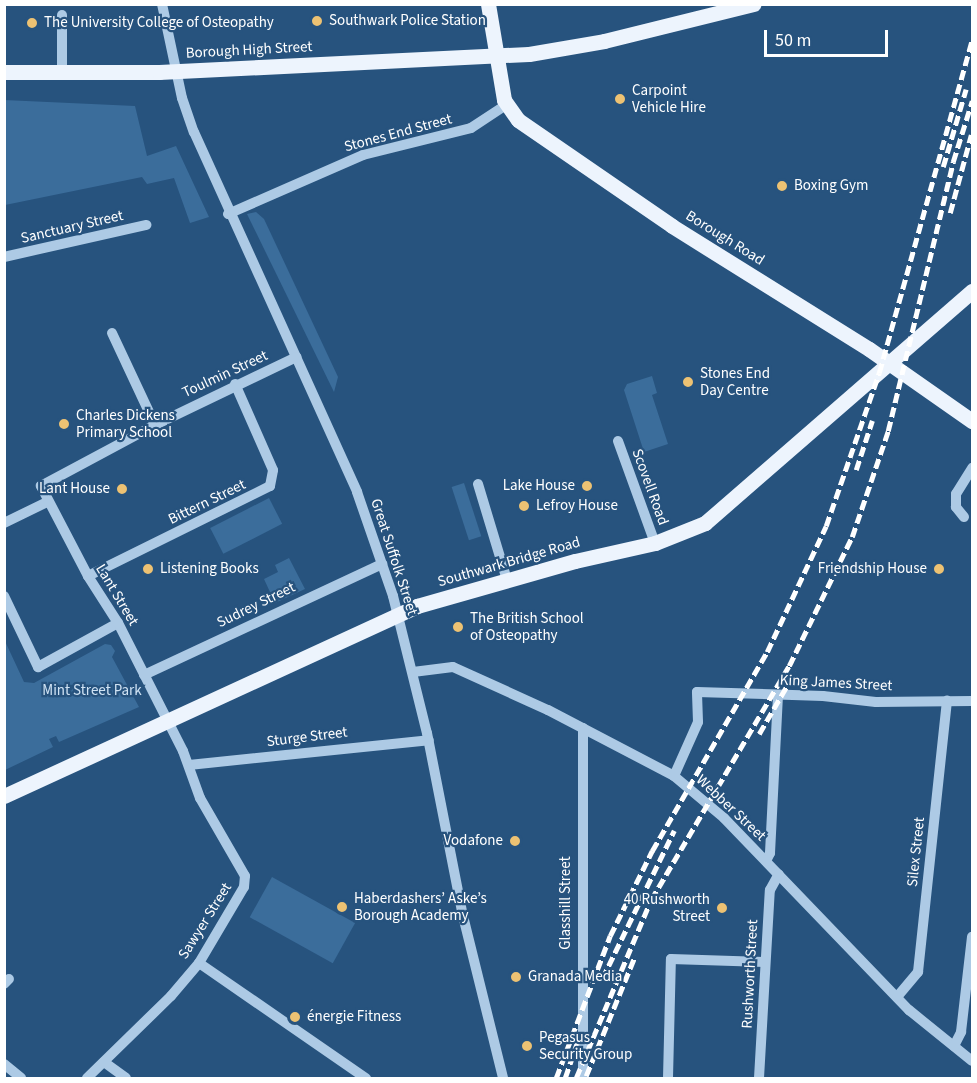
<!DOCTYPE html>
<meta charset="utf-8">
<style>
body{margin:0}
#map{position:relative;width:977px;height:1083px;overflow:hidden;background:#27537e;font-family:"Source Sans 3",sans-serif}
div>[style]{position:absolute}
.green>*{inset:0;background:#3b6d9b;transform-origin:0 0}
.minor>*{height:10px;margin:-5px;padding:0 5px;transform-origin:5px;border-radius:5px;background:#adcae5}
.major>*{height:15px;margin:-7.5px;padding:0 7.5px;transform-origin:7.5px;border-radius:7.5px;background:#edf4fd}
.rail>*{height:4.5px;margin-top:-2.25px;transform-origin:0;background:repeating-linear-gradient(90deg,#fff 0 10px,transparent 0 14.5px)}
.dots>*{width:16px;height:16px;translate:-50% -50%;box-sizing:border-box;border:3px solid #27537e;border-radius:50%}
span{translate:-50% -50%;white-space:nowrap;text-align:center;line-height:1.15;-webkit-text-stroke:4.5px #27537e;paint-order:stroke}
.poi-label{font-size:15px;color:#fff}
.left{translate:0 -50%;text-align:left}
.right{translate:-100% -50%;text-align:right}
.street-label{font-size:15px;color:#fff}
.park-label{font-size:15px;color:#d0e3f4}
.frame{position:absolute;inset:0;border:6px solid #fff;pointer-events:none}
.scale{position:absolute;left:764px;top:30px;width:124px;height:27px;box-sizing:border-box;border:3px solid #fff;border-top:0;padding-left:8px;font-size:18px;line-height:21px;white-space:nowrap;color:#fff;-webkit-text-stroke:4px #27537e;paint-order:stroke}
</style>
<div id="map">
<div class="green">
<div style="clip-path:polygon(4px 100px,135px 106px,147px 156px,176px 146px,209px 217px,190px 223px,174px 178px,147px 184px,142px 177px,5px 205px)"></div>
<div style="clip-path:polygon(256px 212px,264px 219px,338px 377px,334px 392px,247px 214px)"></div>
<div style="clip-path:polygon(652px 376px,657px 393px,652px 395px,668px 444px,644px 452px,624px 390px,627px 384px)"></div>
<div style="left:464px;top:483px;width:56px;height:13px;rotate:72deg"></div>
<div style="left:269px;top:498px;width:29px;height:66px;rotate:63deg"></div>
<div style="clip-path:polygon(289px 558px,305px 589px,275px 603px,264px 579px,278px 572px,275px 565px)"></div>
<div style="clip-path:polygon(4px 639px,24px 682px,34px 683px,105px 644px,111px 645px,115px 651px,112px 657px,139px 707px,59px 742px,56px 736px,49px 739px,53px 747px,5px 770px)"></div>
<div style="left:272px;top:877px;width:95px;height:46px;rotate:29deg"></div>
</div>
<div class="minor">
<div style="left:162px;top:4px;width:96px;rotate:78deg"></div>
<div style="left:182px;top:98px;width:36px;rotate:71deg"></div>
<div style="left:194px;top:132px;width:395px;rotate:65.6deg"></div>
<div style="left:357px;top:492px;width:110px;rotate:70.9deg"></div>
<div style="left:393px;top:596px;width:141px;rotate:76.1deg"></div>
<div style="left:427px;top:733px;width:182px;rotate:78.9deg"></div>
<div style="left:462px;top:912px;width:171px;rotate:76.1deg"></div>
<div style="left:62px;top:73px;width:58px;rotate:-90deg"></div>
<div style="left:228px;top:214px;width:147px;rotate:-23.6deg"></div>
<div style="left:363px;top:155px;width:111px;rotate:-14deg"></div>
<div style="left:471px;top:128px;width:42px;rotate:-33.3deg"></div>
<div style="left:4px;top:257px;width:146px;rotate:-12.7deg"></div>
<div style="left:112px;top:333px;width:102px;rotate:64.9deg"></div>
<div style="left:618px;top:441px;width:109px;rotate:70.1deg"></div>
<div style="left:478px;top:484px;width:100px;rotate:73.2deg"></div>
<div style="left:964px;top:517px;width:13px;rotate:-129deg"></div>
<div style="left:956px;top:507px;width:13px;rotate:-90deg"></div>
<div style="left:956px;top:494px;width:31px;rotate:-58deg"></div>
<div style="left:4px;top:523px;width:48px;rotate:-26deg"></div>
<div style="left:88px;top:576px;width:203px;rotate:-26.3deg"></div>
<div style="left:270px;top:486px;width:16px;rotate:-79deg"></div>
<div style="left:273px;top:470px;width:94px;rotate:-113.8deg"></div>
<div style="left:4px;top:596px;width:79px;rotate:64.4deg"></div>
<div style="left:38px;top:667px;width:91px;rotate:-28.8deg"></div>
<div style="left:413px;top:672px;width:40px;rotate:-7.1deg"></div>
<div style="left:453px;top:667px;width:104px;rotate:24.4deg"></div>
<div style="left:548px;top:710px;width:142px;rotate:27.6deg"></div>
<div style="left:674px;top:776px;width:65px;rotate:40deg"></div>
<div style="left:724px;top:818px;width:267px;rotate:46.1deg"></div>
<div style="left:909px;top:1010px;width:81px;rotate:39deg"></div>
<div style="left:144px;top:675px;width:263px;rotate:-25deg"></div>
<div style="left:583px;top:728px;width:350px;rotate:90deg"></div>
<div style="left:189px;top:765px;width:241px;rotate:-5.9deg"></div>
<div style="left:674px;top:776px;width:59px;rotate:-66deg"></div>
<div style="left:698px;top:722px;width:30px;rotate:-92deg"></div>
<div style="left:697px;top:692px;width:126px;rotate:1.8deg"></div>
<div style="left:823px;top:696px;width:53px;rotate:6.5deg"></div>
<div style="left:876px;top:702px;width:96px;rotate:-0.6deg"></div>
<div style="left:766px;top:861px;width:9px;rotate:-63deg"></div>
<div style="left:770px;top:853px;width:158px;rotate:-87.1deg"></div>
<div style="left:199px;top:963px;width:203px;rotate:34.6deg"></div>
<div style="left:4px;top:984px;width:7px;rotate:-45deg"></div>
<div style="left:897px;top:997px;width:33px;rotate:-50deg"></div>
<div style="left:918px;top:972px;width:273px;rotate:-83.9deg"></div>
<div style="left:954px;top:1046px;width:16px;rotate:-63deg"></div>
<div style="left:961px;top:1032px;width:96px;rotate:-83.4deg"></div>
<div style="left:104px;top:1062px;width:27px;rotate:36deg"></div>
<div style="left:4px;top:1064px;width:22px;rotate:39deg"></div>
<div style="left:87px;top:1078px;width:117px;rotate:-44.3deg"></div>
<div style="left:171px;top:996px;width:43px;rotate:-49.7deg"></div>
<div style="left:199px;top:963px;width:88px;rotate:-59.4deg"></div>
<div style="left:244px;top:887px;width:11px;rotate:-85deg"></div>
<div style="left:245px;top:876px;width:90px;rotate:-120deg"></div>
<div style="left:200px;top:798px;width:50px;rotate:-109.9deg"></div>
<div style="left:183px;top:751px;width:144px;rotate:-116.9deg"></div>
<div style="left:118px;top:623px;width:56px;rotate:-122.6deg"></div>
<div style="left:88px;top:576px;width:102px;rotate:-117.6deg"></div>
<div style="left:41px;top:486px;width:129px;rotate:-28.2deg"></div>
<div style="left:155px;top:425px;width:157px;rotate:-25.7deg"></div>
<div style="left:668px;top:1078px;width:119px;rotate:-88.6deg"></div>
<div style="left:671px;top:959px;width:94px;rotate:1.8deg"></div>
<div style="left:759px;top:1078px;width:188px;rotate:-86.7deg"></div>
<div style="left:770px;top:890px;width:18px;rotate:-61deg"></div>
</div>
<div class="major">
<div style="left:488px;top:4px;width:97px;rotate:80.5deg"></div>
<div style="left:504px;top:100px;width:24px;rotate:55deg"></div>
<div style="left:518px;top:120px;width:187px;rotate:34.5deg"></div>
<div style="left:672px;top:226px;width:232px;rotate:32deg"></div>
<div style="left:869px;top:349px;width:126px;rotate:35deg"></div>
<div style="left:4px;top:72px;width:155px"></div>
<div style="left:159px;top:72px;width:370px;rotate:-2.8deg"></div>
<div style="left:529px;top:54px;width:76px;rotate:-9.8deg"></div>
<div style="left:604px;top:41px;width:154px;rotate:-13.9deg"></div>
<div style="left:4px;top:796px;width:455px;rotate:-24.7deg"></div>
<div style="left:417px;top:606px;width:164px;rotate:-15.9deg"></div>
<div style="left:575px;top:561px;width:82px;rotate:-12.7deg"></div>
<div style="left:655px;top:543px;width:54px;rotate:-21.8deg"></div>
<div style="left:705px;top:523px;width:354px;rotate:-41deg"></div>
</div>
<div class="rail">
<div style="left:943px;top:167px;width:81px;rotate:-73.6deg"></div>
<div style="left:950px;top:213px;width:81px;rotate:-74.9deg"></div>
<div style="left:856px;top:470px;width:52px;rotate:-71.9deg"></div>
<div style="left:759px;top:734px;width:72px;rotate:-59.9deg"></div>
<div style="left:602px;top:979px;width:165px;rotate:-64.1deg"></div>
<div style="left:586px;top:1076px;width:130px;rotate:-67.8deg"></div>
<div style="left:556px;top:1078px;width:152px;rotate:-69.2deg"></div>
<div style="left:610px;top:936px;width:95px;rotate:-63.7deg"></div>
<div style="left:652px;top:851px;width:230px;rotate:-60deg"></div>
<div style="left:767px;top:652px;width:139px;rotate:-64.9deg"></div>
<div style="left:826px;top:526px;width:162px;rotate:-70.9deg"></div>
<div style="left:879px;top:373px;width:347px;rotate:-74.4deg"></div>
<div style="left:565px;top:1078px;width:40px;rotate:-71.1deg"></div>
<div style="left:576px;top:1078px;width:193px;rotate:-67.2deg"></div>
<div style="left:651px;top:900px;width:272px;rotate:-59.5deg"></div>
<div style="left:789px;top:666px;width:144px;rotate:-64deg"></div>
<div style="left:852px;top:537px;width:112px;rotate:-71.2deg"></div>
<div style="left:888px;top:431px;width:277px;rotate:-76.4deg"></div>
<div style="left:953px;top:162px;width:64px;rotate:-72.7deg"></div>
</div>
<div class="dots">
<div style="left:317px;top:21px;background:#edc273"></div>
<div style="left:32px;top:23px;background:#edc273"></div>
<div style="left:620px;top:99px;background:#edc273"></div>
<div style="left:782px;top:186px;background:#edc273"></div>
<div style="left:688px;top:382px;background:#edc273"></div>
<div style="left:64px;top:424px;background:#edc273"></div>
<div style="left:587px;top:486px;background:#edc273"></div>
<div style="left:122px;top:489px;background:#edc273"></div>
<div style="left:524px;top:506px;background:#edc273"></div>
<div style="left:148px;top:569px;background:#edc273"></div>
<div style="left:939px;top:569px;background:#edc273"></div>
<div style="left:458px;top:627px;background:#edc273"></div>
<div style="left:515px;top:841px;background:#edc273"></div>
<div style="left:342px;top:907px;background:#edc273"></div>
<div style="left:722px;top:908px;background:#edc273"></div>
<div style="left:516px;top:977px;background:#edc273"></div>
<div style="left:295px;top:1017px;background:#edc273"></div>
<div style="left:527px;top:1046px;background:#edc273"></div>
</div>
<div class="poi-label">
<span class="left" style="left:329px;top:21px">Southwark Police Station</span>
<span class="left" style="left:44px;top:23px">The University College of Osteopathy</span>
<span class="left" style="left:632px;top:99px">Carpoint<br>Vehicle Hire</span>
<span class="left" style="left:794px;top:186px">Boxing Gym</span>
<span class="left" style="left:700px;top:382px">Stones End<br>Day Centre</span>
<span class="left" style="left:76px;top:424px">Charles Dickens<br>Primary School</span>
<span class="right" style="left:575px;top:486px">Lake House</span>
<span class="right" style="left:110px;top:489px">Lant House</span>
<span class="left" style="left:536px;top:506px">Lefroy House</span>
<span class="left" style="left:160px;top:569px">Listening Books</span>
<span class="right" style="left:927px;top:569px">Friendship House</span>
<span class="left" style="left:470px;top:627px">The British School<br>of Osteopathy</span>
<span class="right" style="left:503px;top:841px">Vodafone</span>
<span class="left" style="left:354px;top:907px">Haberdashers’ Aske’s<br>Borough Academy</span>
<span class="right" style="left:710px;top:908px">40 Rushworth<br>Street</span>
<span class="left" style="left:528px;top:977px">Granada Media</span>
<span class="left" style="left:307px;top:1017px">énergie Fitness</span>
<span class="left" style="left:539px;top:1046px">Pegasus<br>Security Group</span>
</div>
<div class="street-label">
<span style="left:249px;top:50px;rotate:-3deg">Borough High Street</span>
<span style="left:398px;top:133px;rotate:-15deg">Stones End Street</span>
<span style="left:72px;top:227px;rotate:-13deg">Sanctuary Street</span>
<span style="left:725px;top:238px;rotate:32deg">Borough Road</span>
<span style="left:225px;top:374px;rotate:-25deg">Toulmin Street</span>
<span style="left:650px;top:487px;rotate:70deg">Scovell Road</span>
<span style="left:207px;top:502px;rotate:-26deg">Bittern Street</span>
<span style="left:394px;top:557px;rotate:72deg">Great Suffolk Street</span>
<span style="left:509px;top:562px;rotate:-16deg">Southwark Bridge Road</span>
<span style="left:117px;top:595px;rotate:59deg">Lant Street</span>
<span style="left:256px;top:605px;rotate:-26deg">Sudrey Street</span>
<span style="left:836px;top:683px;rotate:3deg">King James Street</span>
<span style="left:307px;top:737px;rotate:-7deg">Sturge Street</span>
<span style="left:731px;top:808px;rotate:43deg">Webber Street</span>
<span style="left:916px;top:852px;rotate:-84deg">Silex Street</span>
<span style="left:566px;top:903px;rotate:-90deg">Glasshill Street</span>
<span style="left:205px;top:921px;rotate:-58deg">Sawyer Street</span>
<span style="left:750px;top:974px;rotate:-87deg">Rushworth Street</span>
</div>
<div class="park-label">
<span style="left:92px;top:691px">Mint Street Park</span>
</div>
<div class="frame"></div>
<div class="scale">50 m</div>
</div>
